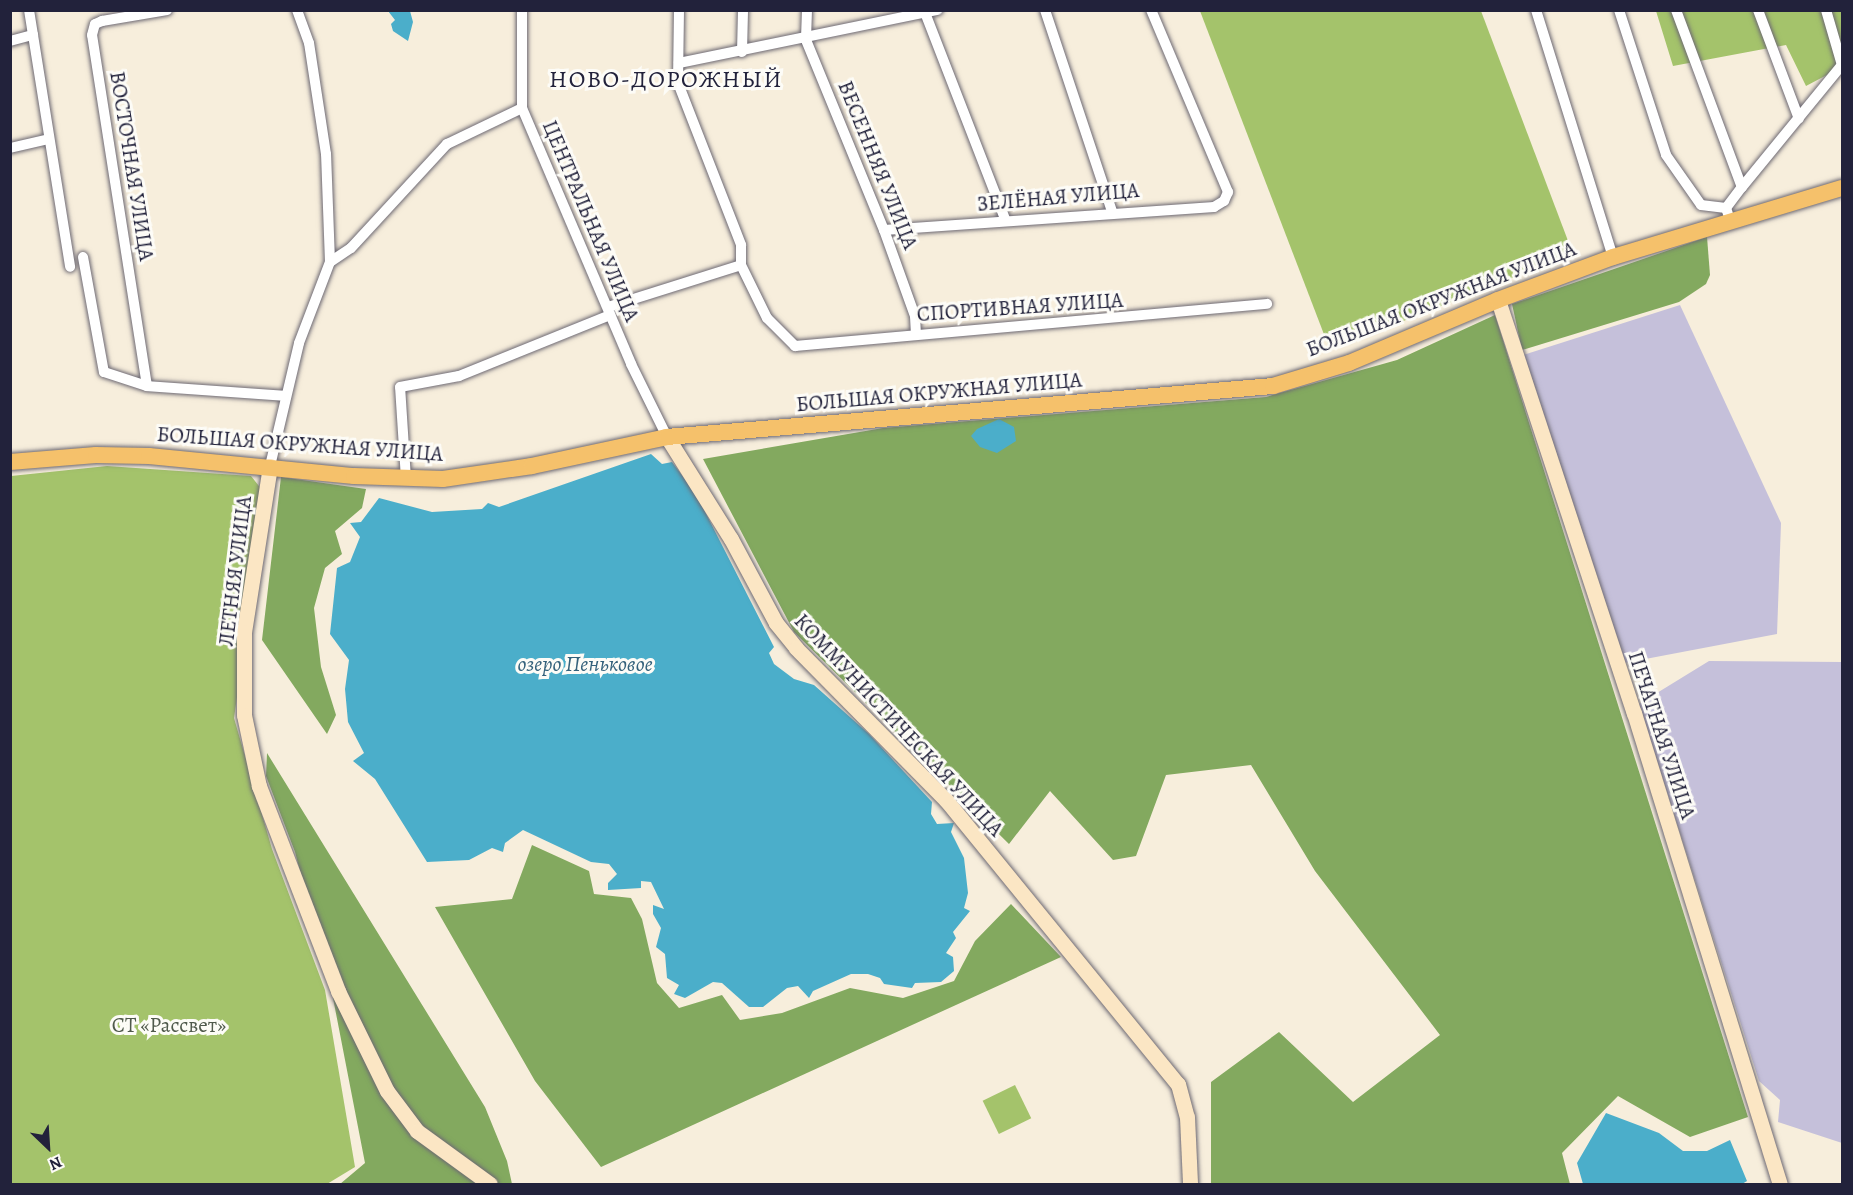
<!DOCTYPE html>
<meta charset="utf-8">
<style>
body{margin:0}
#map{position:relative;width:1853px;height:1195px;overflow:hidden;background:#f7eedc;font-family:Alegreya,serif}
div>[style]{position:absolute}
.industrial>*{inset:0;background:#c5c0da}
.green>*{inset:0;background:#a4c36b;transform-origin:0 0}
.forest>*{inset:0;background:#83a95f}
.water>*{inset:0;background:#4baeca}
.roads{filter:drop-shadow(0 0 2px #6d6973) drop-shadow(0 0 2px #6d6973)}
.street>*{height:10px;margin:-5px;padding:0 5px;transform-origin:5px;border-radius:5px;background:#fff}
.secondary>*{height:15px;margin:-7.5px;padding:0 7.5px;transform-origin:7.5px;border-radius:7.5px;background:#fbe6c4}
.primary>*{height:16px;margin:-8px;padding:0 8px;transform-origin:8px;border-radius:8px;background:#f5c16b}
span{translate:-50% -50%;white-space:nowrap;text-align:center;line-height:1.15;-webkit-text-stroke:6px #fdfcf7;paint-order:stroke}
.street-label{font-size:21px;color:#22223b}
.park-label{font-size:21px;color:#505a4c}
.water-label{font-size:22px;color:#34617b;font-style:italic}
.quarter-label{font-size:24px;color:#22223b;letter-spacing:1.5px}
.frame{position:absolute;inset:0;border:12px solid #22223b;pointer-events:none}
.north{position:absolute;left:18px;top:1117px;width:60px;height:60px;-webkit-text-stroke:4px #fdfcf7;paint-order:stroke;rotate:155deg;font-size:16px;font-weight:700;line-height:24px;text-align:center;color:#22223b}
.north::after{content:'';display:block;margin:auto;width:21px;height:27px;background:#22223b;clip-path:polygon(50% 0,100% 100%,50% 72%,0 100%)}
</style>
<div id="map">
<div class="industrial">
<div style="clip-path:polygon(1680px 305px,1781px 523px,1777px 634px,1619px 664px,1523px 355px)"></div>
<div style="clip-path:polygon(1709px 661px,1842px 662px,1842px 1143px,1778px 1122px,1780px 1100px,1759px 1081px,1639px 704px)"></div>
</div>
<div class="green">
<div style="clip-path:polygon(1200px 11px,1481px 11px,1573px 254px,1330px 350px)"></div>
<div style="clip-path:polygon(1656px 11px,1842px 11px,1842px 67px,1806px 86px,1786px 45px,1673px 66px)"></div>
<div style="clip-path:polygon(107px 466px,251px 476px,266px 495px,234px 718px,272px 849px,325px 990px,355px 1167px,327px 1184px,11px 1184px,11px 476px)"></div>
<div style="left:1015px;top:1085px;width:37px;height:36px;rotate:64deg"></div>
</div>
<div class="forest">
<div style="clip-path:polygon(1707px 237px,1710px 275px,1706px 284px,1679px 302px,1522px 350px,1512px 304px)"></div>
<div style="clip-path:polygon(1495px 315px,1748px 1117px,1690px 1137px,1618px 1096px,1562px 1153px,1570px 1184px,1211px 1184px,1211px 1082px,1279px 1032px,1353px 1102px,1440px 1035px,1315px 871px,1251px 765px,1166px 775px,1136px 856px,1113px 860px,1050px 791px,1009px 844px,794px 632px,703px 459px,883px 428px,1266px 397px,1397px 360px)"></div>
<div style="clip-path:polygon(281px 477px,366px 489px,362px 508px,335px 531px,342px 554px,325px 568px,314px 608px,321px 667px,336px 715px,327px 734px,262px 640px)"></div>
<div style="clip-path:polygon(267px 753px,485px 1107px,507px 1161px,512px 1184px,340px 1184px,365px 1163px,333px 998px,295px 852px,266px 776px)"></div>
<div style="clip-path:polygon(532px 845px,589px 871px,594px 894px,631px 898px,642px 919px,657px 983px,679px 1008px,722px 995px,740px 1020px,782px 1013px,850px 988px,903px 998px,954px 981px,975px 941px,1011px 904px,1061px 957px,601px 1167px,535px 1081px,435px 907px,512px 899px)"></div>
</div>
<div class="water">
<div style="clip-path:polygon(388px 11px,410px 11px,413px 22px,408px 41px,393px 31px,391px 24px,395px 20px)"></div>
<div style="clip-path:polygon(999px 419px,1014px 427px,1016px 441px,997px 453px,980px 447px,971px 436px,977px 429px)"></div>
<div style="clip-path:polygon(651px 454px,662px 464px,672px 462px,696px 494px,774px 647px,769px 653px,774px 664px,794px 679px,814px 685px,869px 734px,932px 802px,931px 814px,937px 824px,954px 823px,951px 832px,964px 858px,968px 893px,964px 908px,970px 911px,953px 932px,956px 938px,946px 953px,953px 957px,954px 971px,941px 982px,915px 983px,912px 988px,884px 984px,880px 978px,868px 974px,851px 974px,813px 991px,809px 998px,798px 986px,787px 988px,763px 1007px,749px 1007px,722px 983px,713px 982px,685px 998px,674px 994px,679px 985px,667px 978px,665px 954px,656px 947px,661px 928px,653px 914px,653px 905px,664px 909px,651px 882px,641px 881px,641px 888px,608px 890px,608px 883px,617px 874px,609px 864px,591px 862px,523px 830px,505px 843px,503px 852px,492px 848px,469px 860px,427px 862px,375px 779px,353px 761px,364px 753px,348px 722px,345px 689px,349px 660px,330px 634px,337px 568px,350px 562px,360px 537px,350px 523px,361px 522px,379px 498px,432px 512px,482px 509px,488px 503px,499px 507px)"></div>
<div style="clip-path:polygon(1606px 1113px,1659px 1133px,1683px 1151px,1707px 1151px,1730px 1140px,1747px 1181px,1742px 1184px,1583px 1184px,1577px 1163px)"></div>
</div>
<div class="roads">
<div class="street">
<div style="left:29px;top:10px;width:260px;rotate:80.9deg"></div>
<div style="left:522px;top:10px;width:98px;rotate:90deg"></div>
<div style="left:522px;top:108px;width:278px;rotate:66.9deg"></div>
<div style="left:631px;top:364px;width:81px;rotate:63.7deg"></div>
<div style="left:679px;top:10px;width:73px;rotate:90.8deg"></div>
<div style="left:678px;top:83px;width:174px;rotate:68.7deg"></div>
<div style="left:741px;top:245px;width:20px;rotate:90deg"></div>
<div style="left:741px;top:265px;width:59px;rotate:63.9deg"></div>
<div style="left:767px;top:318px;width:40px;rotate:45deg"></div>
<div style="left:795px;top:346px;width:474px;rotate:-5.1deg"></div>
<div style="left:807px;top:10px;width:30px;rotate:92deg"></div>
<div style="left:806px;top:40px;width:205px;rotate:67.7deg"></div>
<div style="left:884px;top:230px;width:91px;rotate:70.2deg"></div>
<div style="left:915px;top:316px;width:18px;rotate:87deg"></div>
<div style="left:924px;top:10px;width:226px;rotate:68.8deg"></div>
<div style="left:1045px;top:10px;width:212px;rotate:71.6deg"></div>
<div style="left:1536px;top:10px;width:259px;rotate:72.7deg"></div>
<div style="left:1619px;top:10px;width:152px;rotate:72deg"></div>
<div style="left:1666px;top:155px;width:61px;rotate:55deg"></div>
<div style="left:1701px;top:205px;width:25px;rotate:7deg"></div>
<div style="left:1676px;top:10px;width:189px;rotate:69.6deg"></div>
<div style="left:1758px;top:10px;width:116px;rotate:69.4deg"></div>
<div style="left:1826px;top:10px;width:57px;rotate:73.8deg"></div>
<div style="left:10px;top:41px;width:24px;rotate:-15deg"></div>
<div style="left:742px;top:52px;width:42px;rotate:-88.6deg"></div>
<div style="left:679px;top:63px;width:264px;rotate:-11.6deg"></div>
<div style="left:10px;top:148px;width:40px;rotate:-13deg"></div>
<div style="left:1728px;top:214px;width:6px;rotate:-108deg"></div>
<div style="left:1726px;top:208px;width:26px;rotate:-53deg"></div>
<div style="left:1742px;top:187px;width:158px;rotate:-50.7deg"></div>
<div style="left:884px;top:230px;width:331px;rotate:-4deg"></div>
<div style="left:1214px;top:207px;width:12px;rotate:-31deg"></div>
<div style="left:1224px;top:201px;width:10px;rotate:-66deg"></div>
<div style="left:1228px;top:192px;width:198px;rotate:-112.9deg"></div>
<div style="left:83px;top:257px;width:117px;rotate:79.7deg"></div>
<div style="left:104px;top:372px;width:45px;rotate:18deg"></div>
<div style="left:147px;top:386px;width:139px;rotate:4.1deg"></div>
<div style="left:330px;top:262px;width:25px;rotate:-34deg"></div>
<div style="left:351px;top:248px;width:142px;rotate:-47.3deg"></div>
<div style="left:447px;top:144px;width:83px;rotate:-25.6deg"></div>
<div style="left:608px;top:307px;width:139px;rotate:-17.5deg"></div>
<div style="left:147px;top:386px;width:355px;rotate:-98.9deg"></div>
<div style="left:92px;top:35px;width:11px;rotate:-75deg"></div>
<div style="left:95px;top:24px;width:8px;rotate:-23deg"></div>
<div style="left:102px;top:21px;width:66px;rotate:-9.6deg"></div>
<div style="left:270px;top:466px;width:126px;rotate:-76.7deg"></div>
<div style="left:299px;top:343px;width:87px;rotate:-69.1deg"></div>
<div style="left:330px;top:262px;width:108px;rotate:-92.1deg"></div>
<div style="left:326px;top:154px;width:112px;rotate:-98.7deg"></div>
<div style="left:309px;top:43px;width:35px;rotate:-110deg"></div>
<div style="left:406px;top:479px;width:92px;rotate:-93.7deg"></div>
<div style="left:400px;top:387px;width:60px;rotate:-10.6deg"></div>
<div style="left:459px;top:376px;width:163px;rotate:-22deg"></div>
</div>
<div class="secondary">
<div style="left:1498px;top:300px;width:435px;rotate:71.8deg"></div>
<div style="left:1634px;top:713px;width:493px;rotate:72.8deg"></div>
<div style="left:667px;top:437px;width:120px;rotate:57.9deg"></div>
<div style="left:731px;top:539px;width:95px;rotate:61.8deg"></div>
<div style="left:776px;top:623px;width:32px;rotate:51deg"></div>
<div style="left:796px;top:648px;width:214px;rotate:45.4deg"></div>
<div style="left:946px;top:800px;width:367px;rotate:50.8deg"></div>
<div style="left:1178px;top:1084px;width:34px;rotate:75deg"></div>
<div style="left:1187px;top:1117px;width:67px;rotate:87.4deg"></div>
<div style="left:270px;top:466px;width:168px;rotate:98.9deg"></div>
<div style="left:244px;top:632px;width:83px;rotate:90deg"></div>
<div style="left:244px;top:715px;width:73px;rotate:78.1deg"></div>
<div style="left:259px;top:786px;width:220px;rotate:68.9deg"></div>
<div style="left:338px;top:991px;width:111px;rotate:63.9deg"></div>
<div style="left:387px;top:1091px;width:50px;rotate:53.1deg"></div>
<div style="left:417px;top:1131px;width:90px;rotate:36deg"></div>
</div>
<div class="primary">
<div style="left:10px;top:462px;width:86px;rotate:-4.7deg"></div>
<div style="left:96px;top:455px;width:53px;rotate:1.1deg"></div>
<div style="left:149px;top:456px;width:206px;rotate:5.6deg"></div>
<div style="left:354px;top:476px;width:89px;rotate:1.9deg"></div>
<div style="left:443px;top:479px;width:90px;rotate:-8.3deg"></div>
<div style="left:532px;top:466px;width:138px;rotate:-12.1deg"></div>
<div style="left:667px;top:437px;width:608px;rotate:-4.81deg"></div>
<div style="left:1273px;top:386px;width:79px;rotate:-16.8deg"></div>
<div style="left:1349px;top:363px;width:162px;rotate:-22.9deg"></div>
<div style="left:1498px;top:300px;width:123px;rotate:-20.5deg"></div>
<div style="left:1613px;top:257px;width:239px;rotate:-16.8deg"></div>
</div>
</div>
<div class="street-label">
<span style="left:878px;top:165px;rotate:68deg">ВЕСЕННЯЯ УЛИЦА</span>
<span style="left:132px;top:166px;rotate:81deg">ВОСТОЧНАЯ УЛИЦА</span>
<span style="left:1058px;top:197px;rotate:-5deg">ЗЕЛЁНАЯ УЛИЦА</span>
<span style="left:591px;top:221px;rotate:67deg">ЦЕНТРАЛЬНАЯ УЛИЦА</span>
<span style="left:1441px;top:299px;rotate:-21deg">БОЛЬШАЯ ОКРУЖНАЯ УЛИЦА</span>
<span style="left:1020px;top:307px;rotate:-4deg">СПОРТИВНАЯ УЛИЦА</span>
<span style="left:939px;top:392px;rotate:-5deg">БОЛЬШАЯ ОКРУЖНАЯ УЛИЦА</span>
<span style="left:300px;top:444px;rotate:4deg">БОЛЬШАЯ ОКРУЖНАЯ УЛИЦА</span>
<span style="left:235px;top:571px;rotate:-83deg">ЛЕТНЯЯ УЛИЦА</span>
<span style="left:899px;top:725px;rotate:47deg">КОММУНИСТИЧЕСКАЯ УЛИЦА</span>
<span style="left:1662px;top:735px;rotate:72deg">ПЕЧАТНАЯ УЛИЦА</span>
</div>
<div class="park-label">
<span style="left:169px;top:1025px">СТ «Рассвет»</span>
</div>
<div class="water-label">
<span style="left:585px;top:665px">озеро Пеньковое</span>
</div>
<div class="quarter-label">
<span style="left:666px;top:80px">НОВО-ДОРОЖНЫЙ</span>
</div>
<div class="frame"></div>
<div class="north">N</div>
</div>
